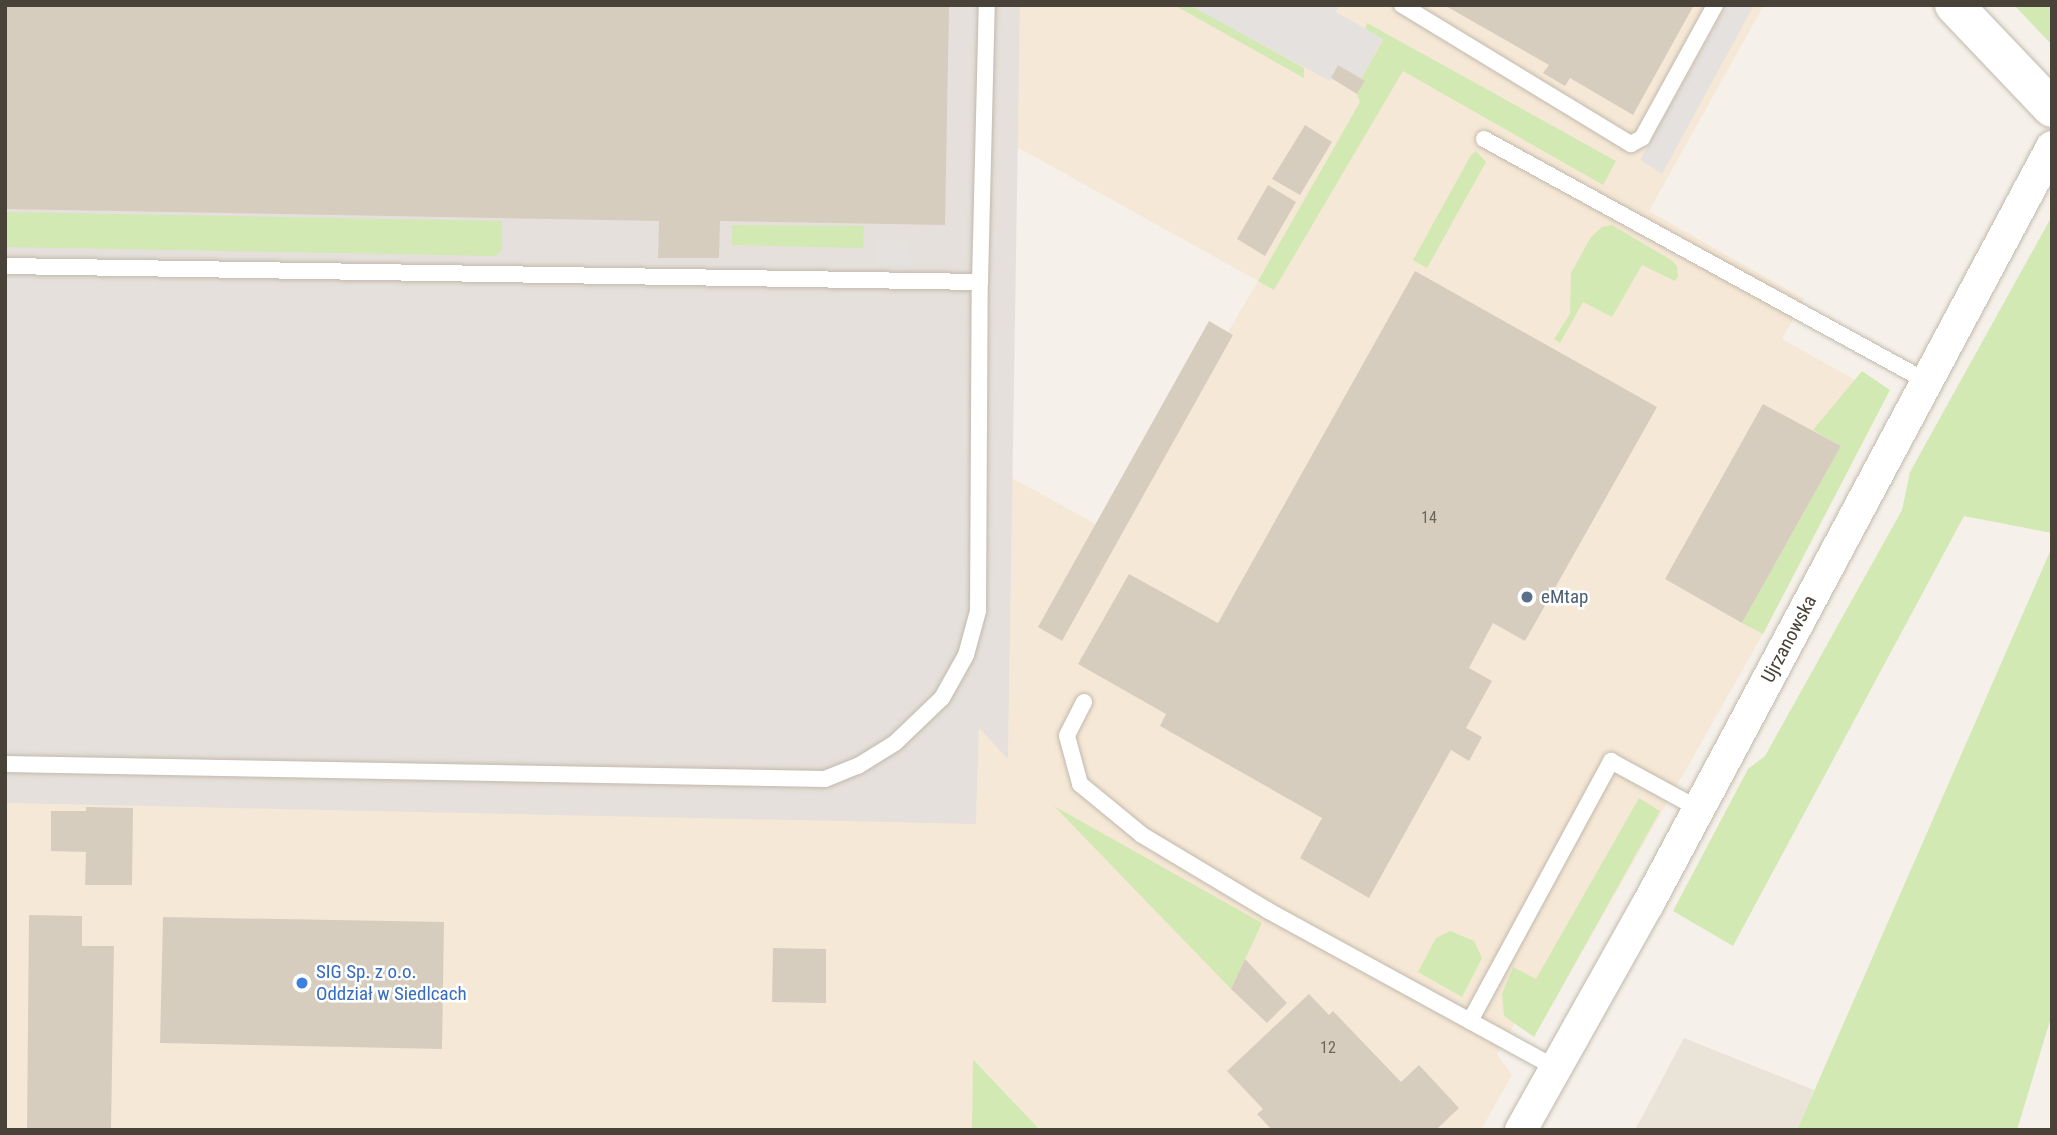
<!DOCTYPE html>
<meta charset="utf-8">
<style>
body{margin:0}
#map{position:relative;width:2057px;height:1135px;overflow:hidden;background:#f5f1ea;font-family:"Roboto Condensed",sans-serif}
div>[style]{position:absolute}
.residential>*{inset:0;background:#e9e3d8}
.commercial>*{inset:0;background:#f6e8d6}
.industrial>*{inset:0;background:#e5e0db}
.green>*{inset:0;background:#d2e9b3}
.parking>*{inset:0;background:#e4e1de}
.building>*{inset:0;background:#d7cdbf}
.roads{filter:drop-shadow(0 0 2px #c1b9ac) drop-shadow(0 0 2px #c1b9ac)}
.service>*{height:16px;margin:-8px;padding:0 8px;transform-origin:8px;border-radius:8px;background:#fff}
.minor>*{height:32px;margin:-16px;padding:0 16px;transform-origin:16px;border-radius:16px;background:#fff}
.tertiary>*{height:38px;margin:-19px;padding:0 19px;transform-origin:19px;border-radius:19px;background:#fff}
.dots>*{width:19px;height:19px;translate:-50% -50%;box-sizing:border-box;border:4px solid #fff;border-radius:50%}
span{translate:-50% -50%;white-space:nowrap;text-align:center;line-height:1.15;-webkit-text-stroke:5px #fff;paint-order:stroke}
.number-label{font-size:16px;color:#6c655a}
.number-label span{-webkit-text-stroke-width:0}
.service-label{font-size:19px;color:#4e5e75}
.left{translate:0 -50%;text-align:left}
.street-label{font-size:19px;color:#494238}
.shop-label{font-size:19px;color:#366cbe}
.frame{position:absolute;inset:0;border:7px solid #494238;pointer-events:none}
</style>
<div id="map">
<div class="residential">
<div style="clip-path:polygon(1684px 1038px,1814px 1090px,1797px 1130px,1635px 1130px)"></div>
</div>
<div class="commercial">
<div style="clip-path:polygon(1020px 5px,1764px 5px,1649px 211px,1804px 299px,1782px 339px,1886px 397px,1763px 634px,1539px 1028px,1515px 1023px,1497px 1054px,1512px 1075px,1481px 1130px,1040px 1130px,974px 1059px,972px 1130px,5px 1130px,5px 803px,976px 823px,979px 727px,1008px 758px,1012px 478px,1096px 524px,1209px 321px,1228px 332px,1258px 281px,1017px 147px)"></div>
</div>
<div class="industrial">
<div style="clip-path:polygon(5px 5px,1020px 5px,1008px 759px,979px 728px,976px 824px,5px 803px)"></div>
</div>
<div class="green">
<div style="clip-path:polygon(1191px 5px,1304px 68px,1304px 78px,1176px 6px)"></div>
<div style="clip-path:polygon(2014px 5px,2052px 5px,2052px 45px)"></div>
<div style="clip-path:polygon(1367px 23px,1616px 161px,1603px 185px,1403px 71px,1274px 290px,1258px 281px,1360px 102px,1357px 94px,1365px 81px,1361px 79px,1383px 40px,1365px 29px)"></div>
<div style="clip-path:polygon(1476px 151px,1486px 162px,1427px 268px,1413px 260px,1471px 155px)"></div>
<div style="clip-path:polygon(5px 212px,502px 221px,502px 249px,496px 256px,5px 247px)"></div>
<div style="clip-path:polygon(2052px 216px,2052px 533px,1964px 516px,1733px 946px,1673px 911px,1748px 769px,1765px 756px,1902px 510px,1910px 472px)"></div>
<div style="clip-path:polygon(732px 225px,864px 226px,863px 248px,732px 245px)"></div>
<div style="clip-path:polygon(1612px 225px,1671px 260px,1677px 266px,1678px 277px,1675px 281px,1642px 265px,1612px 317px,1583px 302px,1560px 343px,1554px 339px,1570px 314px,1571px 273px,1591px 237px,1602px 227px)"></div>
<div style="clip-path:polygon(1862px 371px,1890px 390px,1763px 634px,1742px 623px,1841px 446px,1813px 430px)"></div>
<div style="clip-path:polygon(2052px 547px,2052px 1014px,2017px 1130px,1797px 1130px)"></div>
<div style="clip-path:polygon(1639px 798px,1660px 811px,1534px 1037px,1504px 1016px,1502px 994px,1513px 967px,1536px 979px)"></div>
<div style="clip-path:polygon(1054px 806px,1262px 923px,1231px 989px)"></div>
<div style="clip-path:polygon(1450px 931px,1474px 941px,1482px 958px,1462px 997px,1418px 972px,1436px 938px)"></div>
<div style="clip-path:polygon(973px 1059px,1040px 1130px,972px 1130px)"></div>
</div>
<div class="parking">
<div style="clip-path:polygon(1339px 5px,1336px 12px,1383px 39px,1361px 79px,1338px 65px,1330px 81px,1191px 6px)"></div>
<div style="clip-path:polygon(1727px 5px,1754px 5px,1662px 174px,1640px 160px)"></div>
<div style="clip-path:polygon(876px 240px,911px 241px,910px 265px,874px 264px)"></div>
</div>
<div class="building">
<div style="clip-path:polygon(5px 5px,949px 5px,945px 225px,720px 221px,719px 258px,658px 258px,659px 221px,5px 209px)"></div>
<div style="clip-path:polygon(1444px 5px,1694px 5px,1633px 115px,1570px 78px,1565px 86px,1543px 73px,1549px 65px)"></div>
<div style="clip-path:polygon(1338px 65px,1365px 81px,1357px 94px,1331px 78px)"></div>
<div style="clip-path:polygon(1305px 125px,1332px 142px,1300px 195px,1272px 179px)"></div>
<div style="clip-path:polygon(1268px 185px,1296px 202px,1265px 256px,1237px 239px)"></div>
<div style="clip-path:polygon(1415px 271px,1657px 407px,1525px 641px,1493px 623px,1469px 668px,1492px 681px,1466px 728px,1482px 737px,1469px 761px,1451px 750px,1369px 898px,1300px 858px,1322px 818px,1160px 726px,1166px 714px,1078px 664px,1129px 574px,1218px 623px)"></div>
<div style="clip-path:polygon(1209px 321px,1233px 335px,1062px 641px,1038px 627px)"></div>
<div style="clip-path:polygon(1763px 404px,1841px 446px,1742px 623px,1665px 579px)"></div>
<div style="clip-path:polygon(86px 807px,133px 808px,132px 885px,85px 885px,86px 852px,51px 851px,51px 811px,86px 811px)"></div>
<div style="clip-path:polygon(29px 915px,82px 916px,82px 946px,114px 946px,111px 1130px,27px 1130px)"></div>
<div style="clip-path:polygon(163px 917px,444px 922px,442px 1049px,160px 1043px)"></div>
<div style="clip-path:polygon(773px 948px,826px 949px,826px 1003px,772px 1002px)"></div>
<div style="clip-path:polygon(1245px 959px,1287px 1003px,1267px 1023px,1231px 989px)"></div>
<div style="clip-path:polygon(1309px 994px,1329px 1015px,1333px 1011px,1401px 1082px,1419px 1065px,1459px 1108px,1436px 1130px,1272px 1130px,1257px 1114px,1263px 1109px,1227px 1071px)"></div>
</div>
<div class="roads">
<div class="service">
<div style="left:1402px;top:5px;width:268px;rotate:31.3deg"></div>
<div style="left:1631px;top:144px;width:13px;rotate:-29deg"></div>
<div style="left:1642px;top:138px;width:152px;rotate:-61.2deg"></div>
<div style="left:1484px;top:139px;width:504px;rotate:28.7deg"></div>
<div style="left:5px;top:266px;width:975px;rotate:0.94deg"></div>
<div style="left:1084px;top:702px;width:38px;rotate:117deg"></div>
<div style="left:1067px;top:736px;width:50px;rotate:74.8deg"></div>
<div style="left:1080px;top:784px;width:80px;rotate:39.4deg"></div>
<div style="left:1142px;top:835px;width:148px;rotate:30.9deg"></div>
<div style="left:1269px;top:911px;width:327px;rotate:28.7deg"></div>
<div style="left:5px;top:764px;width:820px;rotate:1.05deg"></div>
<div style="left:825px;top:779px;width:35px;rotate:-22deg"></div>
<div style="left:858px;top:766px;width:44px;rotate:-31.9deg"></div>
<div style="left:895px;top:743px;width:65px;rotate:-43.8deg"></div>
<div style="left:942px;top:698px;width:49px;rotate:-60.8deg"></div>
<div style="left:966px;top:655px;width:46px;rotate:-74.7deg"></div>
<div style="left:978px;top:611px;width:329px;rotate:-89.7deg"></div>
<div style="left:980px;top:282px;width:277px;rotate:-88.6deg"></div>
<div style="left:1470px;top:1021px;width:296px;rotate:-61.5deg"></div>
<div style="left:1611px;top:761px;width:100px;rotate:28.6deg"></div>
</div>
<div class="minor">
<div style="left:1521px;top:1130px;width:259px;rotate:-60.7deg"></div>
<div style="left:1648px;top:904px;width:858px;rotate:-61.91deg"></div>
</div>
<div class="tertiary">
<div style="left:1954px;top:5px;width:142px;rotate:46.4deg"></div>
</div>
</div>
<div class="dots">
<div style="left:1527px;top:597px;background:#5c6f8a"></div>
<div style="left:302px;top:983px;background:#3f7fe0"></div>
</div>
<div class="number-label">
<span style="left:1429px;top:518px">14</span>
<span style="left:1328px;top:1048px">12</span>
</div>
<div class="service-label">
<span class="left" style="left:1541px;top:597px">eMtap</span>
</div>
<div class="street-label">
<span style="left:1789px;top:639px;rotate:-62deg">Ujrzanowska</span>
</div>
<div class="shop-label">
<span class="left" style="left:316px;top:983px">SIG Sp. z o.o.<br>Oddział w Siedlcach</span>
</div>
<div class="frame"></div>
</div>
